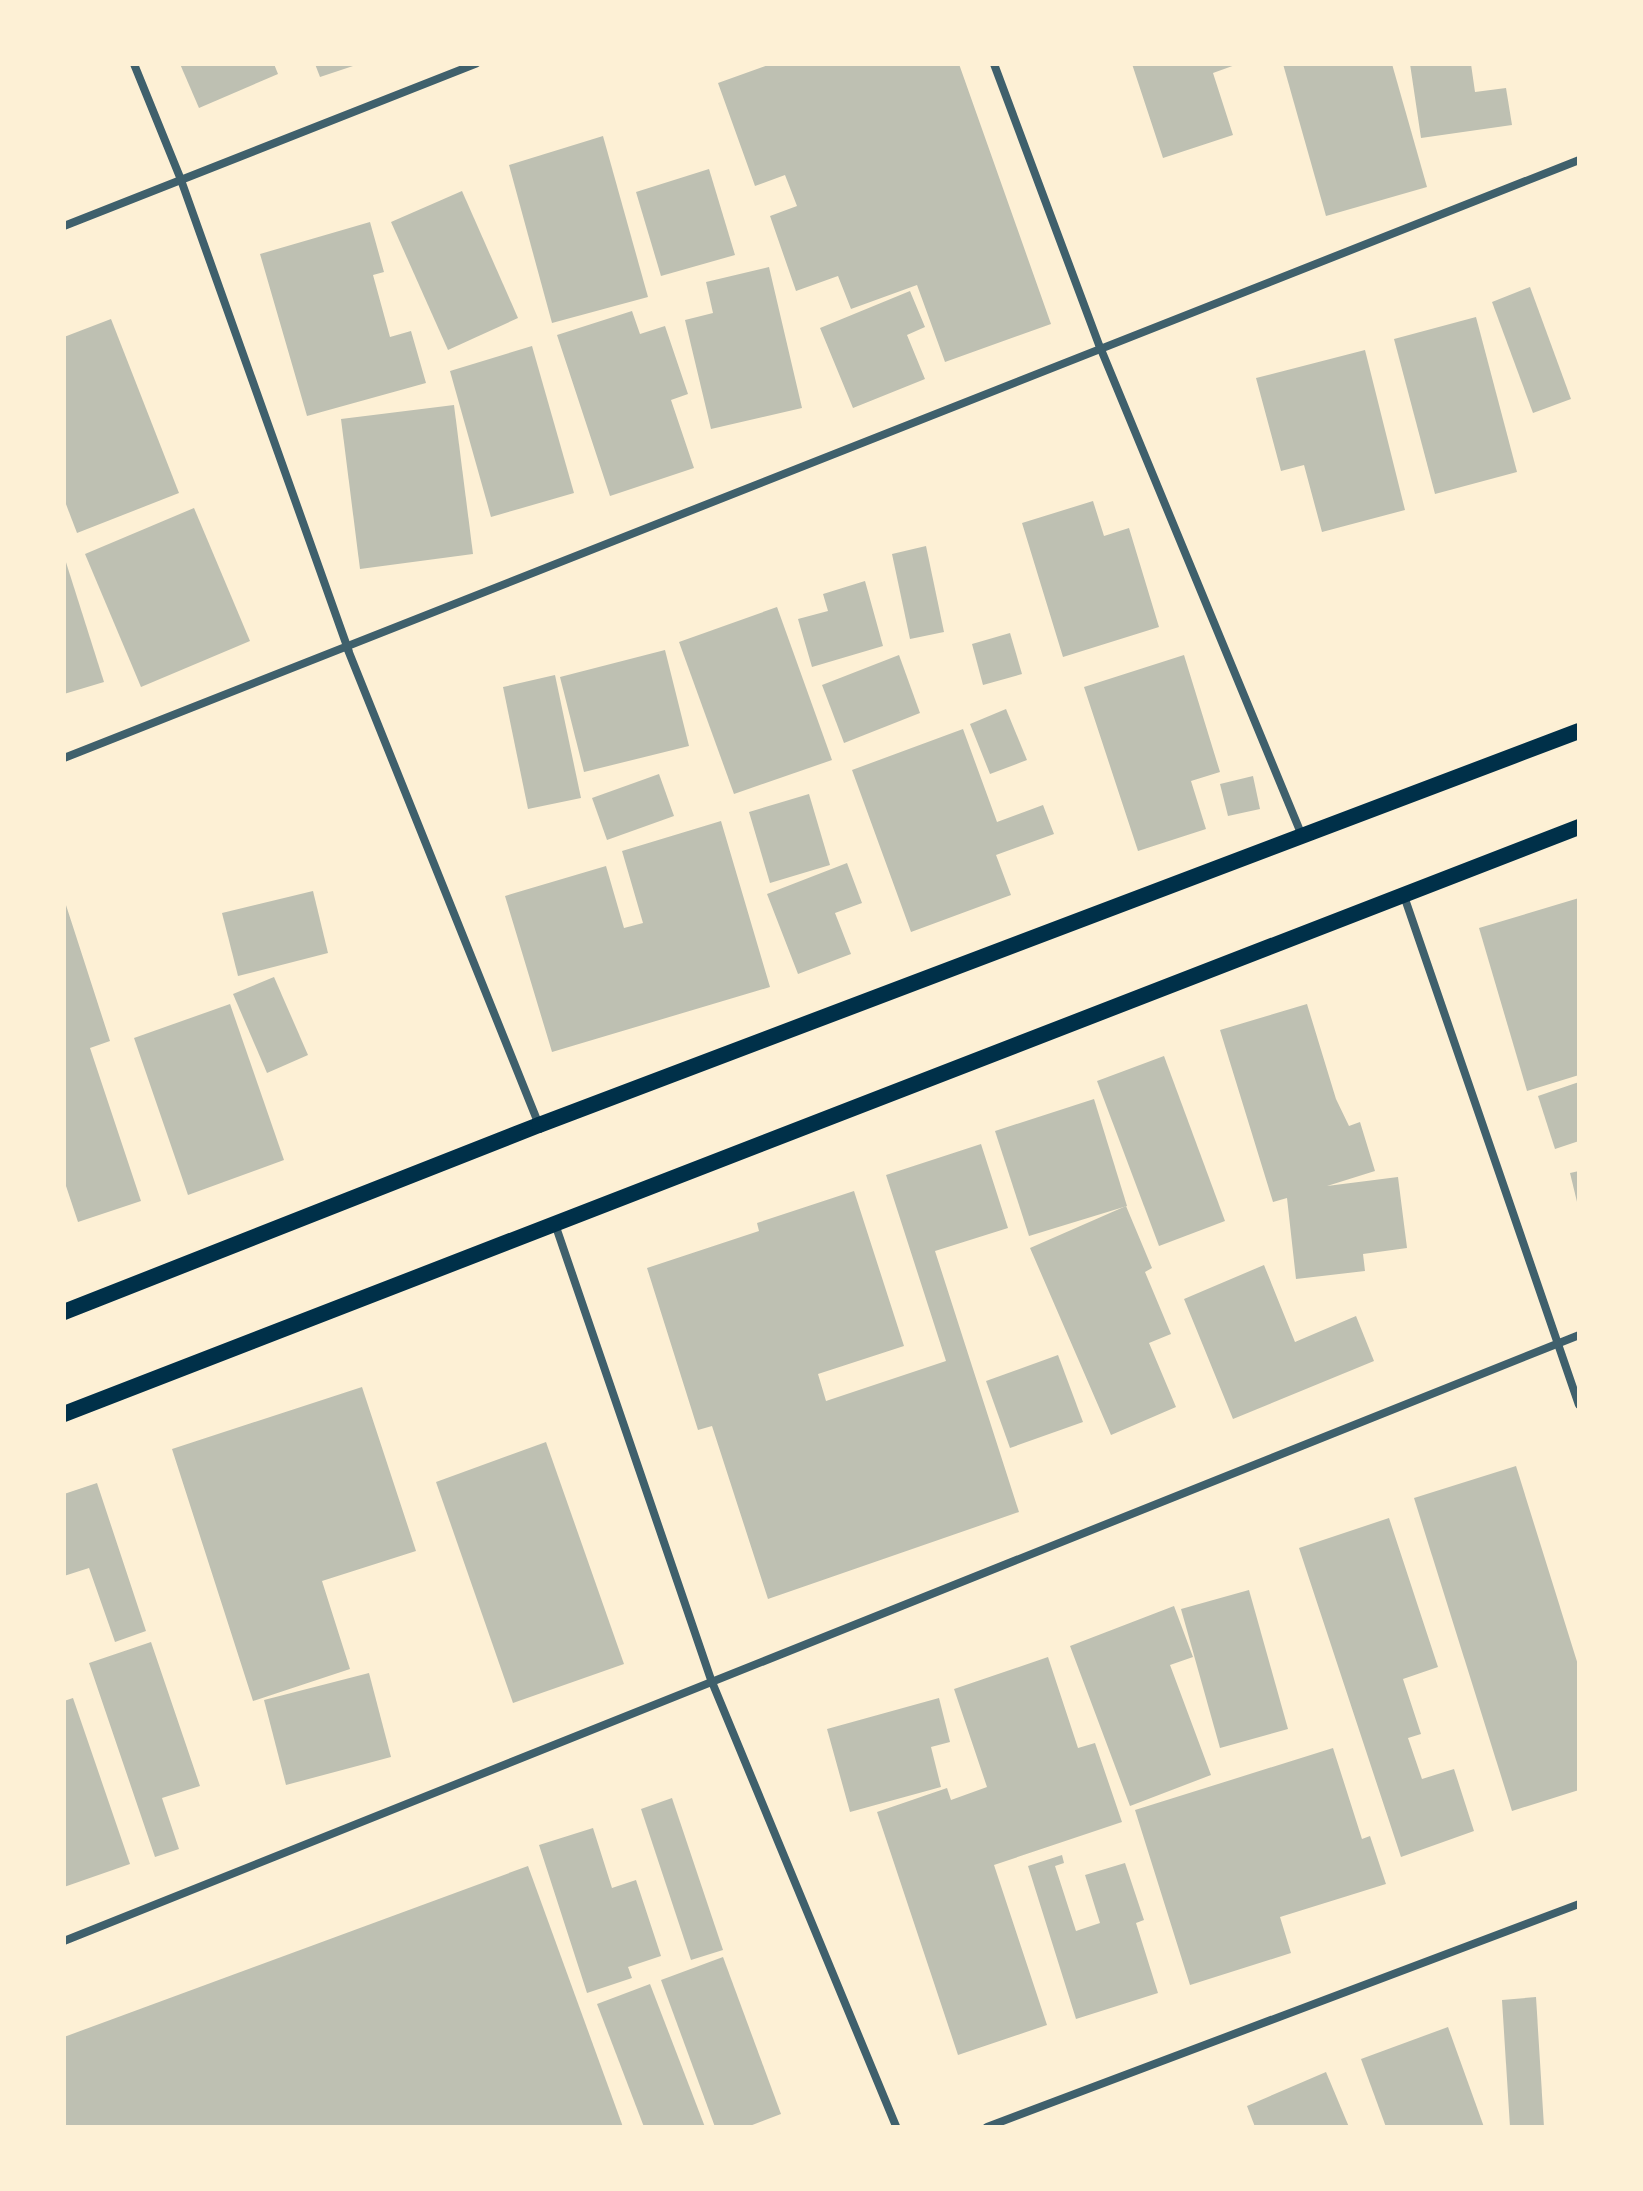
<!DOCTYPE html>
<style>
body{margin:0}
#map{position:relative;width:1643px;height:2191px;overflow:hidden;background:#fdf0d5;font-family:Signika,sans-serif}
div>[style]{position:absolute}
.building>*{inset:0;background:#bec0b2}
.minor>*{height:8px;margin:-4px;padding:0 4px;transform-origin:4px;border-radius:4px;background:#3f606c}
.secondary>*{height:16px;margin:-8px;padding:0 8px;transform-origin:8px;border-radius:8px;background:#003049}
span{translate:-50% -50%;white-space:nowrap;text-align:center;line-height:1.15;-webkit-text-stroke:8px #fdf0d5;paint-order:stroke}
.frame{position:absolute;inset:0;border:66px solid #fdf0d5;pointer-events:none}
</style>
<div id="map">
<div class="building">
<div style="clip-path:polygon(180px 64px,274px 64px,278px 74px,199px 108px)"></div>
<div style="clip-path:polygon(315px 64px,356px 64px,356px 65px,320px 77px)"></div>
<div style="clip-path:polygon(771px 64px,959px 64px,1051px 324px,945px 362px,917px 285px,851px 309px,838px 276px,796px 291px,770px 216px,797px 206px,785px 175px,755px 186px,718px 83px)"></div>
<div style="clip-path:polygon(1132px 64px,1238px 64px,1213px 73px,1233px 135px,1163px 158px)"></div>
<div style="clip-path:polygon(1283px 64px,1392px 64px,1427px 187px,1326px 216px)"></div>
<div style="clip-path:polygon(1410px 64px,1471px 64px,1475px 92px,1506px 88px,1512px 125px,1421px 138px)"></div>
<div style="clip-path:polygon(603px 136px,648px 297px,552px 323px,509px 165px)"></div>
<div style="clip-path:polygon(709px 169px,735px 255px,661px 276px,636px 192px)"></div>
<div style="clip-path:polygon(462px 191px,518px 318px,448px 350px,391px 222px)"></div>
<div style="clip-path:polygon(370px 222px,384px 272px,373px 275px,390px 337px,411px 331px,426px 383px,307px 416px,260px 254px)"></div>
<div style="clip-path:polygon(769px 267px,802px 408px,711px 429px,685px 320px,713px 313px,706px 282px)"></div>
<div style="clip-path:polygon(1530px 287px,1571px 399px,1533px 413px,1492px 302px)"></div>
<div style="clip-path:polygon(910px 291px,925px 327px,907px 335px,925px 379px,853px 408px,820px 328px)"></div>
<div style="clip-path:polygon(632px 311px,640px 334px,665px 326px,688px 394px,671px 400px,694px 468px,610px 496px,557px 335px)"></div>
<div style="clip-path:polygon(1476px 317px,1517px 472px,1435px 494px,1394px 339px)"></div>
<div style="clip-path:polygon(111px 319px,179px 493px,77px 533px,64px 499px,64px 337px)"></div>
<div style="clip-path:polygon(532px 346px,574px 493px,491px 517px,450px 371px)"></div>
<div style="clip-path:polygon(1365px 350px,1405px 510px,1322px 532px,1304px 465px,1281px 471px,1256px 378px)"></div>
<div style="clip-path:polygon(454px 405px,473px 554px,360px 569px,341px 419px)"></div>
<div style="clip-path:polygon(1093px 501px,1104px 536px,1129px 528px,1159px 627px,1063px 657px,1022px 523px)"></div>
<div style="clip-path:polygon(194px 508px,250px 641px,141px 687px,85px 554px)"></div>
<div style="clip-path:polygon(926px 546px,944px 632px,910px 639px,892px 554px)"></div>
<div style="clip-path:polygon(64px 556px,104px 682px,64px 694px)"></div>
<div style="clip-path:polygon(865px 581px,883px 646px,812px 667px,798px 619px,828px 611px,823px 594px)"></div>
<div style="clip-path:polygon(777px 607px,832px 760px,734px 794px,679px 642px)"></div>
<div style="clip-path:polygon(1010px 633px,1022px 674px,983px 685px,972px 644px)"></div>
<div style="clip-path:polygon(665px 650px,689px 746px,584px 772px,560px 677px)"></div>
<div style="clip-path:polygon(899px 655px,920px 713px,844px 743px,822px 685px)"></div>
<div style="clip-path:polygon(1184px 655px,1220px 772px,1191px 781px,1206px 829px,1138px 851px,1084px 687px)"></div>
<div style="clip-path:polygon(555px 675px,581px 798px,528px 809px,503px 687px)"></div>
<div style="clip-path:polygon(1006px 709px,1027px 760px,990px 774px,970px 724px)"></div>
<div style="clip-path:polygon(963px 729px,997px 822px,1043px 805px,1054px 834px,996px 855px,1011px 895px,911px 932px,852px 770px)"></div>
<div style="clip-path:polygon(659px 774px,674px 816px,607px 840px,592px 798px)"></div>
<div style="clip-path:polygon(1253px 776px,1260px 809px,1228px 816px,1220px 784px)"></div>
<div style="clip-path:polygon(809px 794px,830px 865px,770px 883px,749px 812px)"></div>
<div style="clip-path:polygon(721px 821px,770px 987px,552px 1052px,505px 896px,606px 866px,624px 928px,643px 923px,622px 851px)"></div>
<div style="clip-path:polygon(847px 863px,862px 903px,835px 913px,851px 954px,798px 974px,767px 894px)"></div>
<div style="clip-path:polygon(313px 891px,328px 953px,238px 976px,222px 913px)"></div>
<div style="clip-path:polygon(1579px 898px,1579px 1075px,1527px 1091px,1479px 928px)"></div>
<div style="clip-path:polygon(65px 902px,110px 1041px,90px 1048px,141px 1201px,78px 1222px,64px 1180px)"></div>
<div style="clip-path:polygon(274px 977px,308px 1055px,267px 1073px,233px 994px)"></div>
<div style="clip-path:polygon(230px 1004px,284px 1160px,188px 1195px,134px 1038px)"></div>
<div style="clip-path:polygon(1307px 1004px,1336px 1099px,1349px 1126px,1360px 1122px,1375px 1171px,1327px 1186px,1398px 1177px,1407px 1248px,1363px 1254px,1365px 1271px,1296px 1279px,1287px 1198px,1273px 1202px,1220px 1030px)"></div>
<div style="clip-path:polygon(1164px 1056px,1225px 1221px,1159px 1246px,1097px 1081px)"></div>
<div style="clip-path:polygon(1579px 1082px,1579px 1141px,1555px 1149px,1538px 1096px)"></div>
<div style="clip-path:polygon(1094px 1099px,1127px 1206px,1029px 1236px,995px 1131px)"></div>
<div style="clip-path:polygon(981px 1144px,1008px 1228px,935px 1251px,1019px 1512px,768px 1599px,712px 1426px,698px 1430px,647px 1268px,759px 1231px,757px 1223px,854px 1191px,904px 1346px,818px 1374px,826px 1401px,946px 1361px,886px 1175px)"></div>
<div style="clip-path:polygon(1579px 1171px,1579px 1205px,1578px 1206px,1570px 1173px)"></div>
<div style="clip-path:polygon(1126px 1206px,1152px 1268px,1145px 1272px,1171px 1334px,1149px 1343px,1176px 1407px,1111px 1435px,1030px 1248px)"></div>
<div style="clip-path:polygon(1264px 1265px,1295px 1342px,1356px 1316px,1374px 1361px,1233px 1419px,1184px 1299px)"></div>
<div style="clip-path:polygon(1058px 1355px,1083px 1422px,1010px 1448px,986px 1381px)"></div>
<div style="clip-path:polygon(362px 1387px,416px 1551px,322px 1581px,350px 1669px,253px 1701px,172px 1449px)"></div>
<div style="clip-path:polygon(546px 1442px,624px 1664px,513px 1703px,436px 1482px)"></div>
<div style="clip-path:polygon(1516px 1466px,1579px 1668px,1579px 1790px,1512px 1811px,1414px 1498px)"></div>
<div style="clip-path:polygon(97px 1483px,146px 1631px,115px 1642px,89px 1568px,64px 1576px,64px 1494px)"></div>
<div style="clip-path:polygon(1389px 1518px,1438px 1667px,1403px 1679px,1421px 1734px,1408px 1738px,1422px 1779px,1454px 1769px,1474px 1831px,1401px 1857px,1299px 1548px)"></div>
<div style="clip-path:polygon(1249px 1590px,1288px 1729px,1220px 1748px,1181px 1609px)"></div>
<div style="clip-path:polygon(1174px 1606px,1193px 1657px,1170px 1665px,1211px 1775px,1130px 1806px,1070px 1646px)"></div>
<div style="clip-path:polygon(151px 1642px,200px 1786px,162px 1798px,179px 1849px,155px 1857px,89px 1663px)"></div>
<div style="clip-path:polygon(1048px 1657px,1078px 1748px,1095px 1743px,1122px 1822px,994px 1865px,1047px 2025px,958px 2055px,877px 1812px,947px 1788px,951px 1800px,987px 1787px,954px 1689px)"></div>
<div style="clip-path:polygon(369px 1673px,391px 1757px,286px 1785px,264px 1700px)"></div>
<div style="clip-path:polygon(73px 1698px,130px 1864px,64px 1887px,64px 1701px)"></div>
<div style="clip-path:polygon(939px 1698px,950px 1742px,931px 1747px,941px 1787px,850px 1812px,827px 1729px)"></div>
<div style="clip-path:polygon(1333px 1748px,1362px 1839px,1370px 1836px,1386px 1884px,1280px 1917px,1291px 1953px,1190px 1985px,1135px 1810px)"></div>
<div style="clip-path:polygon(672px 1798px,723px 1950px,691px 1960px,641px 1809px)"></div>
<div style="clip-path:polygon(593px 1828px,612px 1888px,636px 1880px,661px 1956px,628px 1967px,632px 1978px,587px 1993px,539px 1845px)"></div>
<div style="clip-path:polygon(1062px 1855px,1064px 1863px,1055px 1866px,1076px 1931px,1100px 1923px,1085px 1875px,1125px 1863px,1144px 1920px,1136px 1923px,1158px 1993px,1076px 2019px,1028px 1866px)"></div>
<div style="clip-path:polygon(528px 1866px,623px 2127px,64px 2127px,64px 2037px)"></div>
<div style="clip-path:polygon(723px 1957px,781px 2114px,747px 2127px,715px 2127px,661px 1980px)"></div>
<div style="clip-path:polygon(650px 1984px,705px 2127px,644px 2127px,597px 2004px)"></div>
<div style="clip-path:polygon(1536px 1997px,1544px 2127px,1510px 2127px,1502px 2000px)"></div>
<div style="clip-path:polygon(1448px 2027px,1484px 2127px,1386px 2127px,1361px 2059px)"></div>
<div style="clip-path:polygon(1326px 2072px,1349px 2127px,1255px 2127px,1247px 2106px)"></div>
</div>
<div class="minor">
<div style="left:134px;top:64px;width:125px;rotate:67.9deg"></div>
<div style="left:181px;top:180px;width:499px;rotate:70.4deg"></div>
<div style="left:348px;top:650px;width:512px;rotate:68.09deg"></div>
<div style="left:994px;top:64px;width:302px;rotate:69.5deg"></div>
<div style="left:1100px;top:347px;width:531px;rotate:67.54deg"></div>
<div style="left:64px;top:226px;width:443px;rotate:-21.5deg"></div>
<div style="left:64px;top:758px;width:1629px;rotate:-21.54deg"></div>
<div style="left:1404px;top:896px;width:538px;rotate:71.03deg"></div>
<div style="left:555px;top:1224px;width:484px;rotate:71.1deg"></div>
<div style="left:712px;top:1682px;width:482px;rotate:67.5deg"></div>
<div style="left:64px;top:1941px;width:1632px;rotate:-21.8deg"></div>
<div style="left:987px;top:2127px;width:633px;rotate:-20.64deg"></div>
</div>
<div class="secondary">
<div style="left:64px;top:1312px;width:510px;rotate:-21.49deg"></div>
<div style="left:539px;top:1125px;width:1112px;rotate:-20.75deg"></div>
<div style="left:64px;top:1414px;width:1625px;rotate:-21.18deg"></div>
</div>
<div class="frame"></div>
</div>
